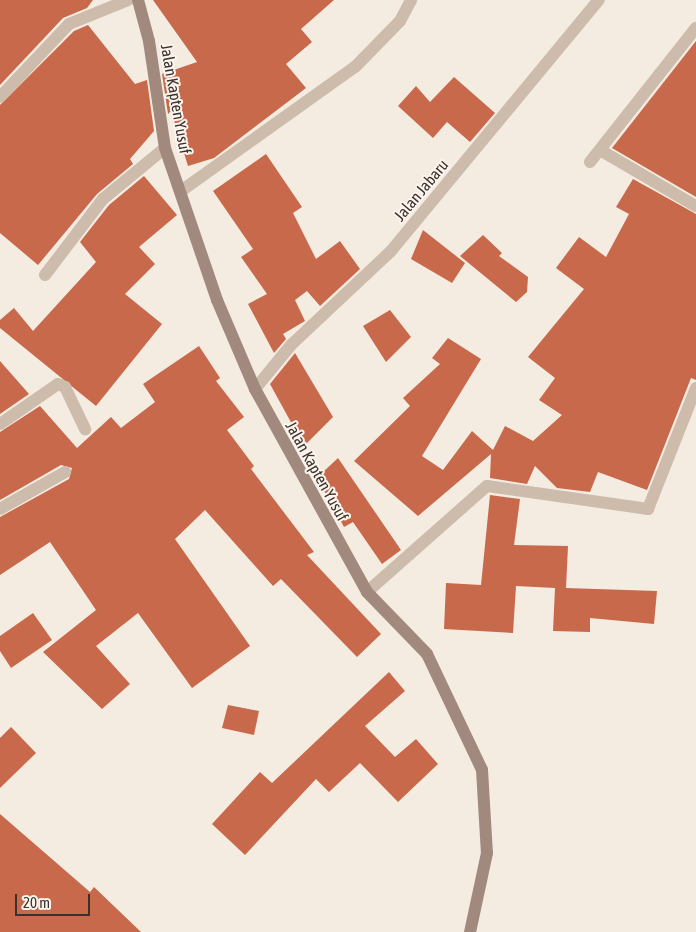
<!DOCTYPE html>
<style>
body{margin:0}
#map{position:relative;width:696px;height:932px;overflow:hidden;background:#f4ebe1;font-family:"Asap Condensed",sans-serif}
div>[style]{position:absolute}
.building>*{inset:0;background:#c8694b}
.street>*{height:12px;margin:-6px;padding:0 6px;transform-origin:6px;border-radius:6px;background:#cdbbac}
.secondary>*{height:12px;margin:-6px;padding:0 6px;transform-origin:6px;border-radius:6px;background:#a18a7d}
span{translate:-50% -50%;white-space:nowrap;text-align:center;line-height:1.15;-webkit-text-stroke:4px #fbf5ee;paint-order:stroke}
.street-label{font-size:16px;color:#3b302b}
.scale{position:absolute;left:15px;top:894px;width:75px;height:22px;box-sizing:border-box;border:2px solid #3b302b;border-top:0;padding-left:6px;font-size:15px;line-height:18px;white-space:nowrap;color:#3b302b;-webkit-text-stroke:4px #fbf5ee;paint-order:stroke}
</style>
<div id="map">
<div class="building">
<div style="clip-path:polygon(0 0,93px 0,87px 8px,63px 18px,0 85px)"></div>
<div style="clip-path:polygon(153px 0,334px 0,301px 29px,312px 42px,286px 64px,306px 88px,214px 158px,188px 166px,171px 111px,168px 114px,162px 74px,197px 62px)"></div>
<div style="clip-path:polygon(88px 25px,135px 84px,147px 80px,154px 131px,130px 159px,133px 164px,97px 194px,38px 265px,0 233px,0 105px,74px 31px)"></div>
<div style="clip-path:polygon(696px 41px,696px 197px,612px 148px)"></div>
<div style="clip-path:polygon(454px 77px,495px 113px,470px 142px,447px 122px,433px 138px,398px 106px,416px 86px,430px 102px)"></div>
<div style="clip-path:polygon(266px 154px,302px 207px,293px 213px,316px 259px,340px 241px,360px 269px,320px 306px,307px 291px,295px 300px,305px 321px,283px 334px,286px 339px,274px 353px,248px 304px,267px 294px,241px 257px,253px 249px,213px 191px)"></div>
<div style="clip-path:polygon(144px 176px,177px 215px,139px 247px,155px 264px,125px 294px,162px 324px,96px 406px,0 328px,0 320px,14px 308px,33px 331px,96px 262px,80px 242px,109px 205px)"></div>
<div style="clip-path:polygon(633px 179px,696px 214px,696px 380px,691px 378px,647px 490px,598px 472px,590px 492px,557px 488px,535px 466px,527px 484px,490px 478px,491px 454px,418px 516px,354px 461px,410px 406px,403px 398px,440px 364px,432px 358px,448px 338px,481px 359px,422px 456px,443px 470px,472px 431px,493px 450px,505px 426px,533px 441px,562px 415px,539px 400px,555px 378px,528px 357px,584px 289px,556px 268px,579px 237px,606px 257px,629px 214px,616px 207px)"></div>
<div style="clip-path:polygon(423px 230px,465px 263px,452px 283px,411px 259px)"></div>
<div style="clip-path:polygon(483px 235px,502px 253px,499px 256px,528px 277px,527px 292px,516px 302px,460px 256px)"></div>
<div style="clip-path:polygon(390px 310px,411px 337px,386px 362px,363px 326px)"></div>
<div style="clip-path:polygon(199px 346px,220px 378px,216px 381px,244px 417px,227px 430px,254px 466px,251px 469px,314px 552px,307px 555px,381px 634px,357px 657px,281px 579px,273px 586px,205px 510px,175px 539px,250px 646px,192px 688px,138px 613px,96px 646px,130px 684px,102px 709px,43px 652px,96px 610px,50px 542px,0 575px,0 517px,69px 479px,72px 468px,61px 465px,0 500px,0 432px,40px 406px,77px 448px,111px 417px,121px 428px,155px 402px,143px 384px)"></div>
<div style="clip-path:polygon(295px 353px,333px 417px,304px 446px,270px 384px)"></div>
<div style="clip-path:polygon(0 361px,29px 394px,0 414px)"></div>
<div style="clip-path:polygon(338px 458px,401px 550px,382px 564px,353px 522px,344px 527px,322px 487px,328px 483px,322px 473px)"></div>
<div style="clip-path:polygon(490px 495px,520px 499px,514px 545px,568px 546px,566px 588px,657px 591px,654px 624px,590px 618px,590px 632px,553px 631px,555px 588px,516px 586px,513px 633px,444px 629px,446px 583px,481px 585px)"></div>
<div style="clip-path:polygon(33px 613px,52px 640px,11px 668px,0 651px,0 636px)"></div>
<div style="clip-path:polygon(389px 672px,405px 691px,365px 726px,395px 757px,416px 739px,438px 764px,398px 802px,360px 763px,329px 792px,316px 779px,245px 855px,212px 824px,260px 772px,272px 783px)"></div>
<div style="clip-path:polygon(228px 705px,259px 711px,254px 735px,222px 728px)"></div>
<div style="clip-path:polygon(11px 727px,36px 753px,0 788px,0 738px)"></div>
<div style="clip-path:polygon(0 814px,90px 892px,94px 887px,141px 932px,0 932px)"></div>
</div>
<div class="street">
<div style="left:0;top:97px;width:100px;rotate:-46.6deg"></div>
<div style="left:69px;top:24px;width:64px;rotate:-22.1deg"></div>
<div style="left:600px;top:150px;width:111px;rotate:30.3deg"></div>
<div style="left:590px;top:162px;width:171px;rotate:-51.7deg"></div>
<div style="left:181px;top:191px;width:214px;rotate:-35.5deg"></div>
<div style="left:355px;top:67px;width:64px;rotate:-45.6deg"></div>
<div style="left:400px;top:21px;width:24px;rotate:-62deg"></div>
<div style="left:45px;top:275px;width:96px;rotate:-52.7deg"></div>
<div style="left:103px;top:199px;width:80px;rotate:-39.4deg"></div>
<div style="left:255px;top:389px;width:57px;rotate:-50.7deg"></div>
<div style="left:291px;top:345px;width:137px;rotate:-43.2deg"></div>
<div style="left:391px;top:251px;width:326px;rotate:-50.4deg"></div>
<div style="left:0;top:424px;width:70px;rotate:-34.6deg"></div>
<div style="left:58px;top:384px;width:8px;rotate:23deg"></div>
<div style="left:65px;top:387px;width:47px;rotate:64.5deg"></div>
<div style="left:0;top:509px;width:75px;rotate:-29.6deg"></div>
<div style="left:367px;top:592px;width:160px;rotate:-41.5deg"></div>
<div style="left:487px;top:486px;width:163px;rotate:8.1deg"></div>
<div style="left:648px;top:509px;width:130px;rotate:-68.4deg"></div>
</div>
<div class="secondary">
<div style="left:138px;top:0;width:42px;rotate:75deg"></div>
<div style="left:149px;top:41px;width:108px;rotate:81.5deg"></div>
<div style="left:165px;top:148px;width:161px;rotate:71.1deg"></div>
<div style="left:217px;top:300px;width:97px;rotate:66.9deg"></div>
<div style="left:255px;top:389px;width:232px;rotate:61.1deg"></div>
<div style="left:367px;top:592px;width:86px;rotate:45.9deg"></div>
<div style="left:427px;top:654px;width:128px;rotate:64.6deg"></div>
<div style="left:482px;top:770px;width:83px;rotate:86.6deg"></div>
<div style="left:487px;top:853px;width:81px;rotate:102.1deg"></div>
</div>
<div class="street-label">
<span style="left:176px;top:99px;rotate:80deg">Jalan Kapten Yusuf</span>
<span style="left:421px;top:190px;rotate:-50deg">Jalan Jabaru</span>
<span style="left:317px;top:471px;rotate:61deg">Jalan Kapten Yusuf</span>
</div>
<div class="scale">20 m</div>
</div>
